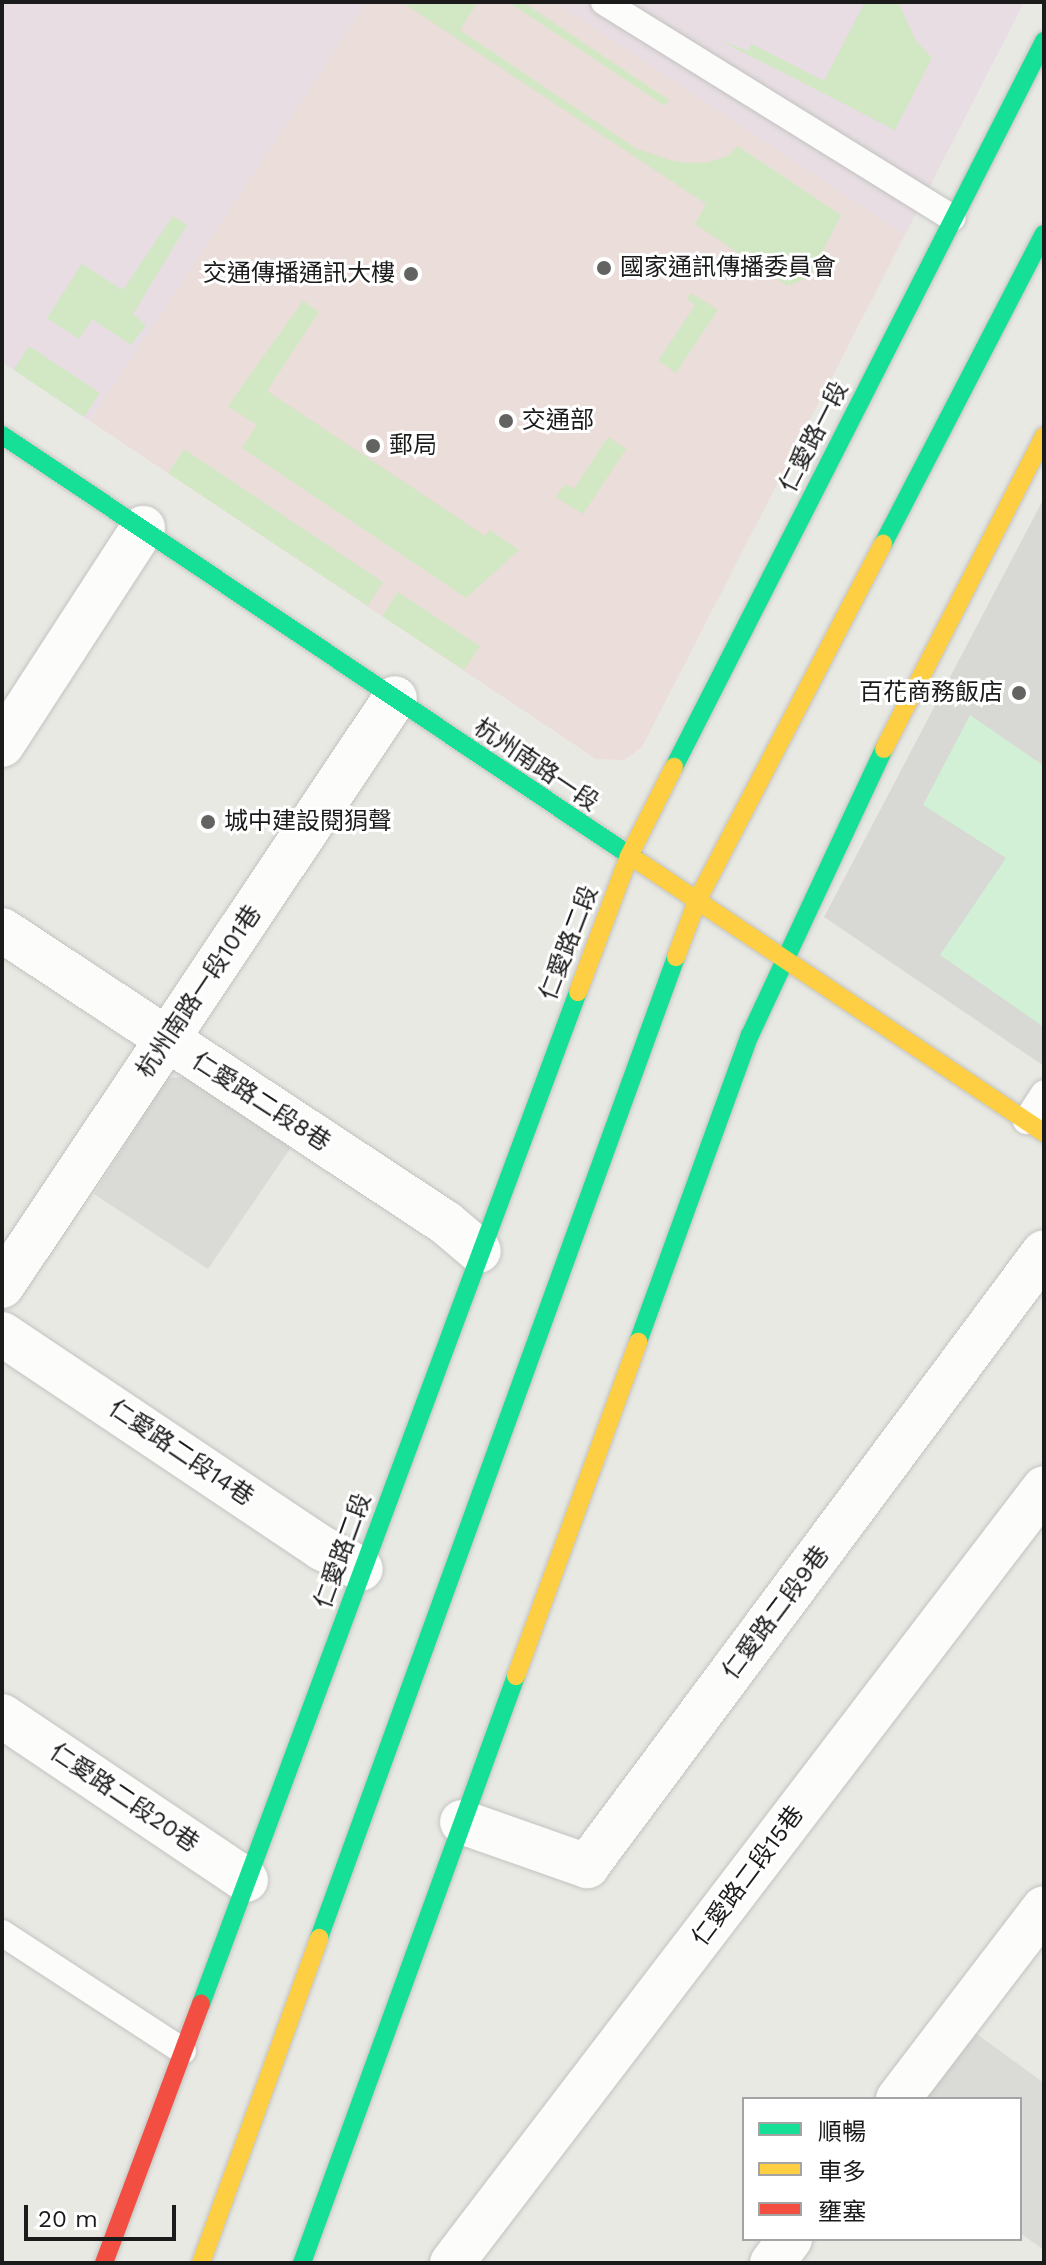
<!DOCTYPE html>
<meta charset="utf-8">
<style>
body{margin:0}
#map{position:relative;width:1046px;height:2265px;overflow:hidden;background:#e9e9e4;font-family:"Work Sans","Noto Sans TC",sans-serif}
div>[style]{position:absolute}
.residential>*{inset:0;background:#d8d8d5}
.commercial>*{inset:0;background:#ebddd9}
.industrial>*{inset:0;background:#e7dde2}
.grass>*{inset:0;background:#d2e7c4}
.park>*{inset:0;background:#d2f0d5}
.parking>*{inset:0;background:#dadad7}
.roads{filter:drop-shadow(0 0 2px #c2c2c0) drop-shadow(0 0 2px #c2c2c0)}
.lane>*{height:26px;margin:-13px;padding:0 13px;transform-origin:13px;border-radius:13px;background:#fcfcfb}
.street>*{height:44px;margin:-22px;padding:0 22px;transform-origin:22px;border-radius:22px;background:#fcfcfb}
.fast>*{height:18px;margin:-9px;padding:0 9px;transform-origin:9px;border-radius:9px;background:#16e098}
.slow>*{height:18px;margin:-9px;padding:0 9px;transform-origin:9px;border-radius:9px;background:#ffcf43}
.jam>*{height:18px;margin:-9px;padding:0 9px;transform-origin:9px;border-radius:9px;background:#f24e42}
.dots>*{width:22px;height:22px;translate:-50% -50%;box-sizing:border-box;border:4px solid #fff;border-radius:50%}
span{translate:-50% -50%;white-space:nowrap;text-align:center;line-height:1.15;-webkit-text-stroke:6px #fff;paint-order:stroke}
.poi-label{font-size:24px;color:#1b1b1b}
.left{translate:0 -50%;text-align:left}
.right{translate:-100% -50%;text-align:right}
.street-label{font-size:24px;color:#1b1b1b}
.frame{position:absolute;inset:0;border:4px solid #1b1b1b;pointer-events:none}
.legend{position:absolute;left:742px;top:2097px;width:280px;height:144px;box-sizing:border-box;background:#fff;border:2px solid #a4a4a4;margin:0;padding:10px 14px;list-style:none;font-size:24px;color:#1b1b1b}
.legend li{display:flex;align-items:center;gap:16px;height:40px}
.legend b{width:40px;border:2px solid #a4a4a4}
.scale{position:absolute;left:24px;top:2205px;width:152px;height:36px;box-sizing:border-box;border:4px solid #1b1b1b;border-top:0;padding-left:10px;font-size:24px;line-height:28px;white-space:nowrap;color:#1b1b1b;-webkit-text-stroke:6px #fff;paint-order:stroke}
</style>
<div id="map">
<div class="residential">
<div style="clip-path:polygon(1044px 498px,1044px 1066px,824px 917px)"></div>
</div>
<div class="commercial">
<div style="clip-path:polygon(367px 2px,555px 2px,905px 235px,642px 747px,624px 760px,596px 759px,90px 421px)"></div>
</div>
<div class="industrial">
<div style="clip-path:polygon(2px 2px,367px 2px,90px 421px,2px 362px)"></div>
<div style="clip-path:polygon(555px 2px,1024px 2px,905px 235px)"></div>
</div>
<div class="grass">
<div style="clip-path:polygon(402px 2px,478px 2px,460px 30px,637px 149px,677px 162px,705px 163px,728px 156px,738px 146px,841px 215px,810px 277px,788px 286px,695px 224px,706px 204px)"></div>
<div style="clip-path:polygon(508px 2px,523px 2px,669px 100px,665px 106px)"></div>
<div style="clip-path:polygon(865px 2px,898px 2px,916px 41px,932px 58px,895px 130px,719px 40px,748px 51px,752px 44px,824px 81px)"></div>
<div style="clip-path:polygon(173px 216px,187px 225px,133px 314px,146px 325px,131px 345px,92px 319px,79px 339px,47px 318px,82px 264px,123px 290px)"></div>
<div style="clip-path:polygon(691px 293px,718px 310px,676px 373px,658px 361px,695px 305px,687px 299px)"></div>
<div style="clip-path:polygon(303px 301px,319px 312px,267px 391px,485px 536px,490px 530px,519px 550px,466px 598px,242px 448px,257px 425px,228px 406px)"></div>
<div style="clip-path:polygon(29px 346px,100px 393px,84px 417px,14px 370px)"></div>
<div style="clip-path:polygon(608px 437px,626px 449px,583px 514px,556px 497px,565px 484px,574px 489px)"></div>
<div style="clip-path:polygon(184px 449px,383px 582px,368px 606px,168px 473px)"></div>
<div style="clip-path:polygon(398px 592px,480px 646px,464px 670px,382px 616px)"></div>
</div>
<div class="park">
<div style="clip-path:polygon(970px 715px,1044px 766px,1044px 1027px,940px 955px,1006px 858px,923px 805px)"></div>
</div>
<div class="parking">
<div style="clip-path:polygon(195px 1076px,296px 1140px,208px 1269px,94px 1194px,167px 1078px)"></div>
<div style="clip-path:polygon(970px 2029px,1044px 2083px,1044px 2250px,1020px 2233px,1020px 2099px,919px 2099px)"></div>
</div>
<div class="roads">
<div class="lane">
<div style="left:604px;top:2px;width:410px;rotate:31.8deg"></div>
<div style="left:1026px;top:1121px;width:33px;rotate:-57deg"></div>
<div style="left:2px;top:1933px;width:216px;rotate:33.1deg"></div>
</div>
<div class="street">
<div style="left:2px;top:745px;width:259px;rotate:-57deg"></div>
<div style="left:2px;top:930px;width:532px;rotate:33.42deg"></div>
<div style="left:446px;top:1223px;width:43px;rotate:40.3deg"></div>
<div style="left:2px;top:1286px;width:707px;rotate:-56.24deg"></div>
<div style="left:2px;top:1334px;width:385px;rotate:33.8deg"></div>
<div style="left:322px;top:1548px;width:44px;rotate:28.3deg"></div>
<div style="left:2px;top:1716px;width:294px;rotate:33.9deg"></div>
<div style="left:462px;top:1822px;width:133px;rotate:19.4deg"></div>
<div style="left:587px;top:1866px;width:765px;rotate:-53.34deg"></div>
<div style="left:898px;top:2099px;width:240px;rotate:-52.6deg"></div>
<div style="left:452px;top:2263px;width:975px;rotate:-52.62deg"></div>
<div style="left:772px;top:2263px;width:30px;rotate:-53deg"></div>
</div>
<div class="fast">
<div style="left:2px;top:435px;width:765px;rotate:33.81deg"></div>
<div style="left:883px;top:544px;width:349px;rotate:-62.6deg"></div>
<div style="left:674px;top:767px;width:815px;rotate:-62.99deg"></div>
<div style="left:638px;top:1342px;width:327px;rotate:-70deg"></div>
<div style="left:750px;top:1035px;width:316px;rotate:-64.9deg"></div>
<div style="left:319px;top:1938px;width:1044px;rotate:-70deg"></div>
<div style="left:201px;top:2004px;width:1080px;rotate:-69.57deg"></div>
<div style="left:302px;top:2263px;width:625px;rotate:-69.97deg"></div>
</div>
<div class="slow">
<div style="left:884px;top:749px;width:352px;rotate:-62.9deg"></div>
<div style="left:638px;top:861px;width:489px;rotate:33.8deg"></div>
<div style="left:676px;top:957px;width:60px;rotate:-69.4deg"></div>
<div style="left:697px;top:901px;width:403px;rotate:-62.5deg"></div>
<div style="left:578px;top:992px;width:145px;rotate:-69.4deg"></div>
<div style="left:629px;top:856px;width:100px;rotate:-63.2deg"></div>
<div style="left:516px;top:1676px;width:356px;rotate:-69.9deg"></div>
<div style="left:201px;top:2263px;width:346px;rotate:-70deg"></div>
</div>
<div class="jam">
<div style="left:104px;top:2263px;width:277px;rotate:-69.5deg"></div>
</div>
</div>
<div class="dots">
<div style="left:604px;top:268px;background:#636361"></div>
<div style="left:411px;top:274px;background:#636361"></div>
<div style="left:506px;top:421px;background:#636361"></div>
<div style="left:373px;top:446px;background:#636361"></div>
<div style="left:1019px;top:693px;background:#636361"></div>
<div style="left:208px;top:822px;background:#636361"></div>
</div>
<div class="poi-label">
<span class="left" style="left:620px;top:268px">國家通訊傳播委員會</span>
<span class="right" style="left:395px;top:274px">交通傳播通訊大樓</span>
<span class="left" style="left:522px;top:421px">交通部</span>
<span class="left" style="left:389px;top:446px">郵局</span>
<span class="right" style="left:1003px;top:693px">百花商務飯店</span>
<span class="left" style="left:224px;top:822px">城中建設閱狷聲</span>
</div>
<div class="street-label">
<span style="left:814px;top:437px;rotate:-63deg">仁愛路一段</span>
<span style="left:536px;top:765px;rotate:34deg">杭州南路一段</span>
<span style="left:569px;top:943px;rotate:-69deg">仁愛路二段</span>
<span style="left:199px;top:992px;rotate:-56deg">杭州南路一段101巷</span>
<span style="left:261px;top:1102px;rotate:33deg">仁愛路二段8巷</span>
<span style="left:181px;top:1453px;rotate:34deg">仁愛路二段14巷</span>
<span style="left:343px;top:1551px;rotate:-70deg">仁愛路二段</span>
<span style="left:776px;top:1613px;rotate:-53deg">仁愛路二段9巷</span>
<span style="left:124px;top:1798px;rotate:34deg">仁愛路二段20巷</span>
<span style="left:748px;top:1876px;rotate:-53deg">仁愛路二段15巷</span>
</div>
<div class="frame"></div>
<ul class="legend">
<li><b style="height:10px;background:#16e098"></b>順暢</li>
<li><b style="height:10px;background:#ffcf43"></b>車多</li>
<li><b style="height:10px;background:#f24e42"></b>壅塞</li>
</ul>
<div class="scale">20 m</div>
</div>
